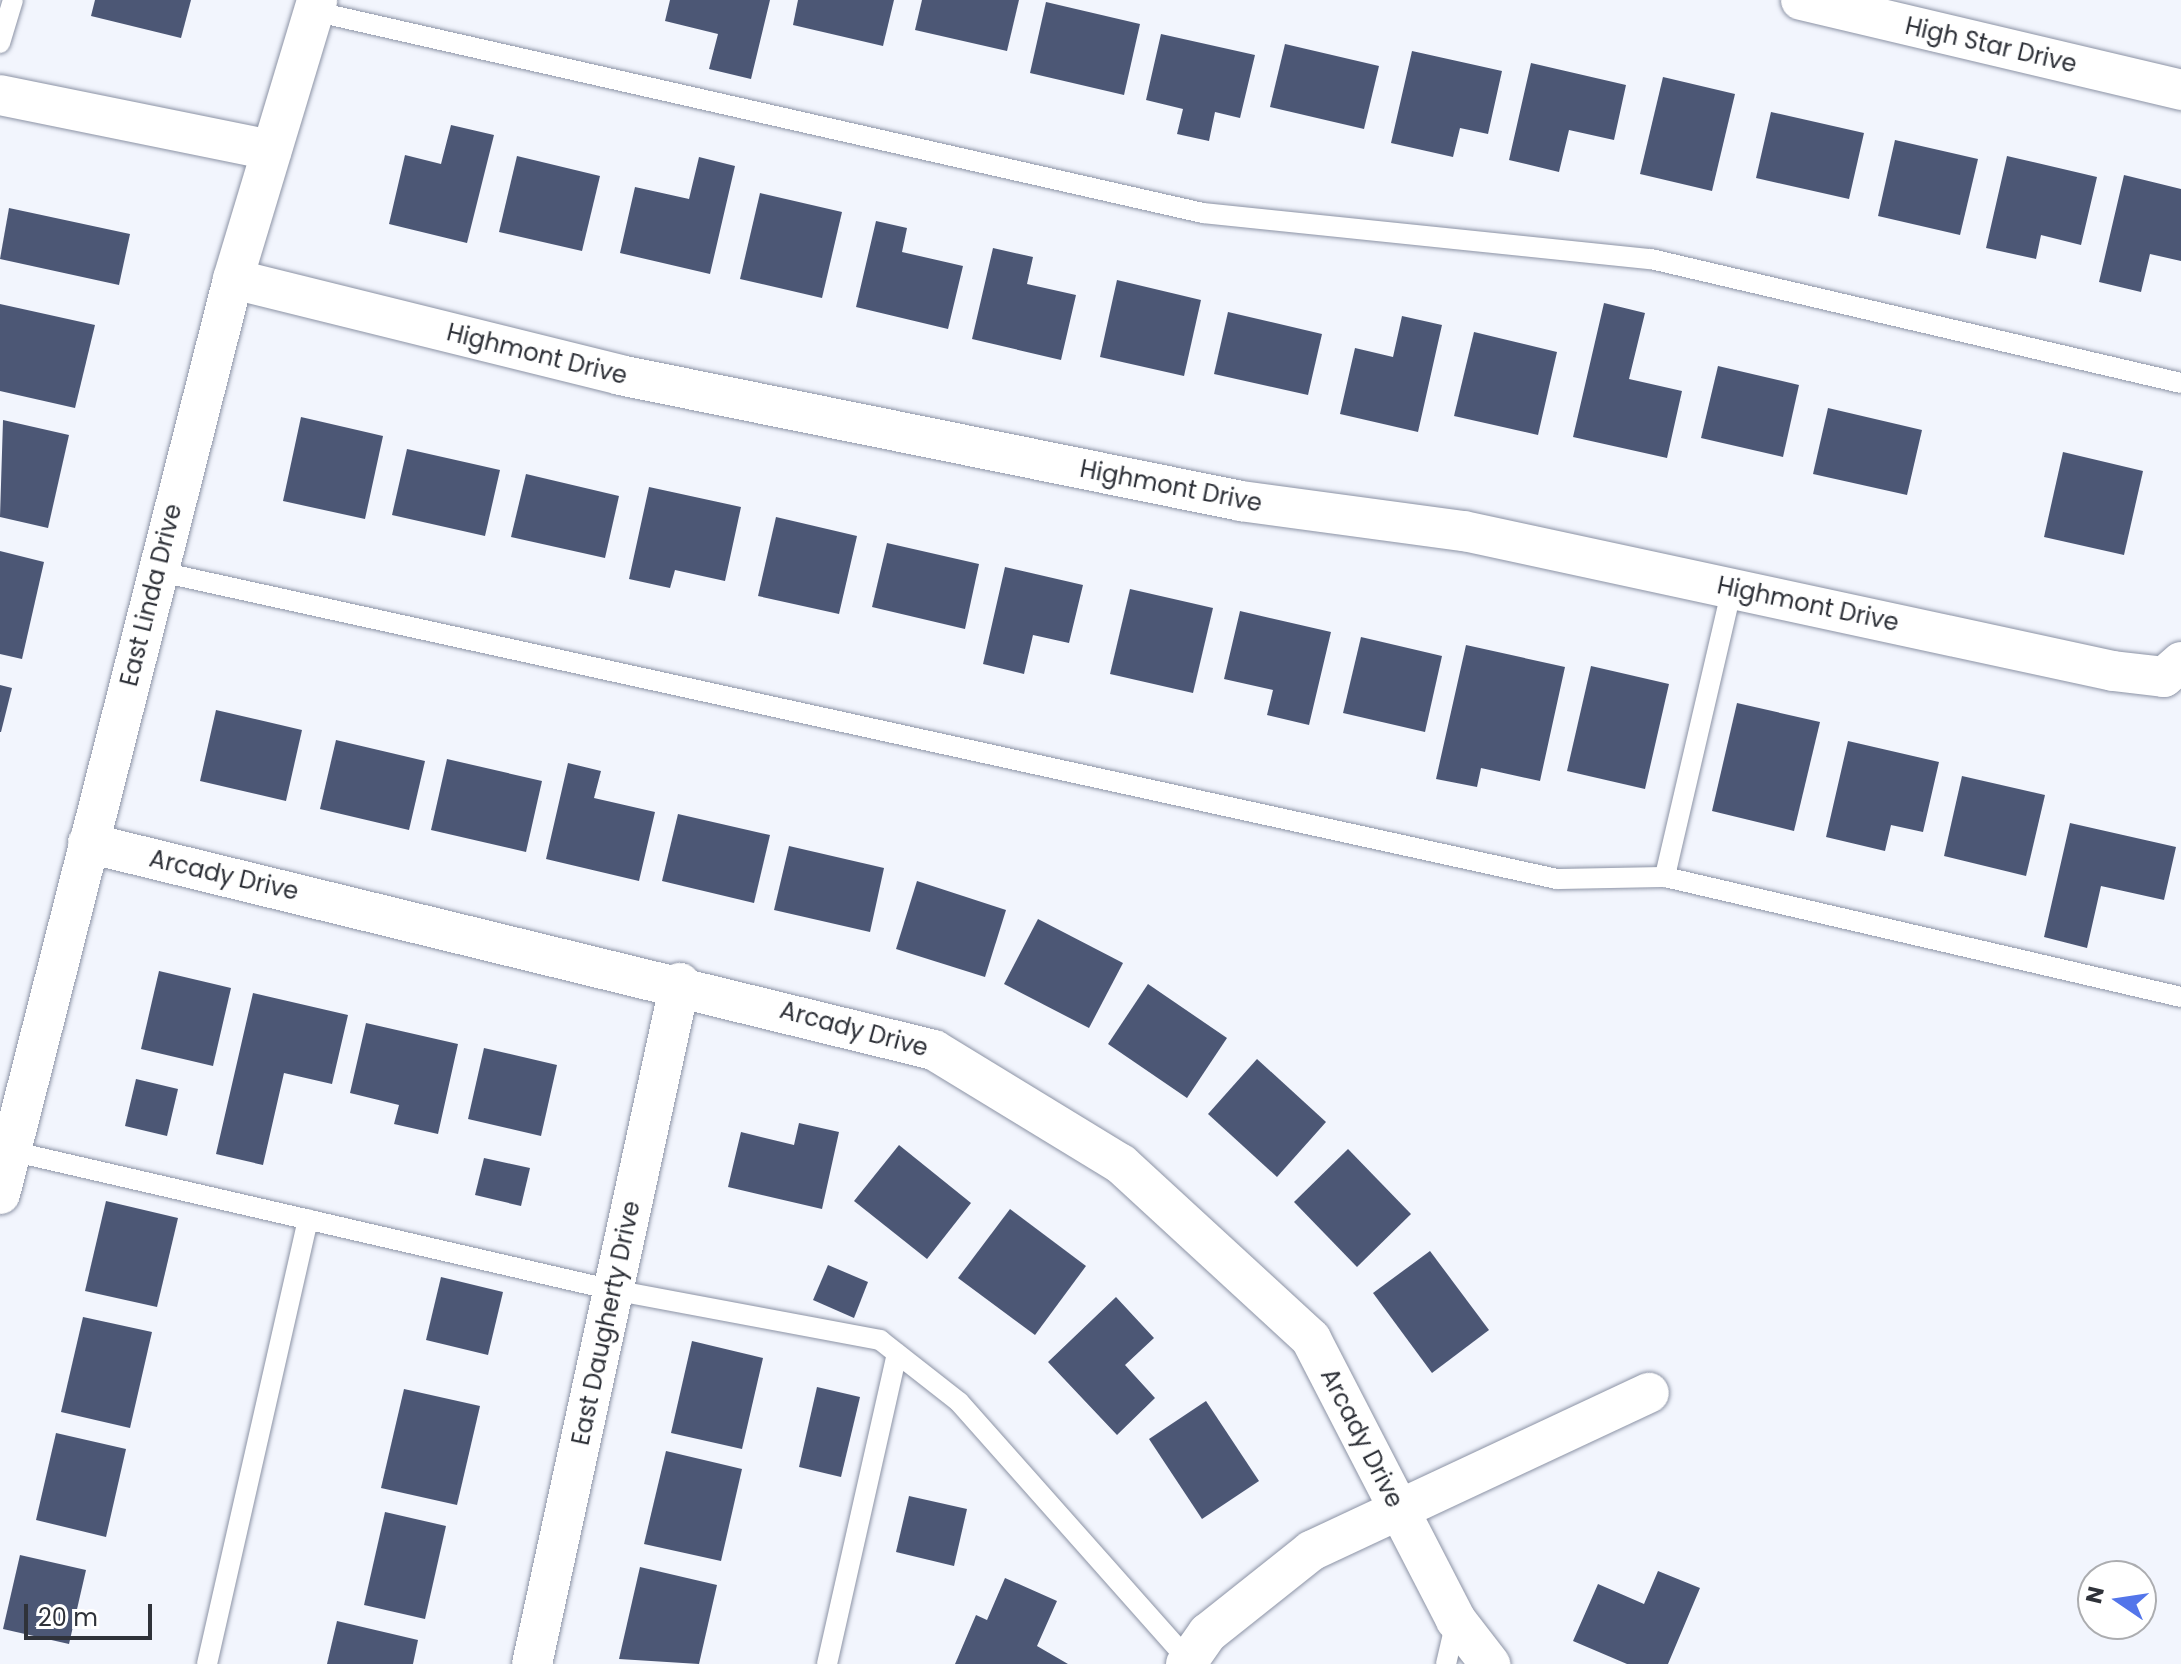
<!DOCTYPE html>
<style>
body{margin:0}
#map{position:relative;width:2181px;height:1664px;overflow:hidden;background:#f2f5fd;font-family:Poppins,sans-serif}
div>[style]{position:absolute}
.building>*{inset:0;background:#4c5775}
.roads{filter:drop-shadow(0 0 2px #8c93a5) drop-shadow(0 0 2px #8c93a5)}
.service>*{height:20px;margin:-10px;padding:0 10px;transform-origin:10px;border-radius:10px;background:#fff}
.minor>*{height:40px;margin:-20px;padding:0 20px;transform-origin:20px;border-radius:20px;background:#fff}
span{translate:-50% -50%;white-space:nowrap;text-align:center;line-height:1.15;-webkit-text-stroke:8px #fff;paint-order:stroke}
.street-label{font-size:24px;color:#2f3239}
.north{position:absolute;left:2077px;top:1560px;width:80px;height:80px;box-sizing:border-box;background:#fff;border:2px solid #acadb0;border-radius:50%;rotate:283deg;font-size:22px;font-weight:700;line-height:32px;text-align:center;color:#2f3239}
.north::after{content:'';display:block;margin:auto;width:28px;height:36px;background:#5375ea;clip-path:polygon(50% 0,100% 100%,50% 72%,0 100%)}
.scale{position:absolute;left:24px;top:1604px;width:128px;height:36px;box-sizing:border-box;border:4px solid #2f3239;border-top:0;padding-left:10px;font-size:24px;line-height:28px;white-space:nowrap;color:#2f3239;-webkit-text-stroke:6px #fff;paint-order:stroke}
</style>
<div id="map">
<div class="building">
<div style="clip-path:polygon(95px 0,191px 0,181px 38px,91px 16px)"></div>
<div style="clip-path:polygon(670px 0,770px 0,751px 79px,709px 69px,718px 34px,665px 21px)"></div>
<div style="clip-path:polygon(798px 0,894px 0,883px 46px,793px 25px)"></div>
<div style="clip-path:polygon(922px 0,1019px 0,1007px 51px,915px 30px)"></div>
<div style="clip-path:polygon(1046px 2px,1140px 24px,1124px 95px,1030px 73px)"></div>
<div style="clip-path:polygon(1161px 34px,1255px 55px,1240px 118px,1215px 112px,1209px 141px,1177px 134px,1183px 109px,1146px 100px)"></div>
<div style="clip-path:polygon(1285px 44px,1379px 66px,1364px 129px,1270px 107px)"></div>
<div style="clip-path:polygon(1412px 51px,1502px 71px,1488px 134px,1460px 128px,1453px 157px,1391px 143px)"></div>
<div style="clip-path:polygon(1531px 63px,1626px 85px,1614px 140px,1569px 130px,1559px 172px,1509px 160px)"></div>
<div style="clip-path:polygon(1663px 77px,1735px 94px,1712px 191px,1640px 174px)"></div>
<div style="clip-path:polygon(1771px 112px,1864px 133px,1849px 199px,1756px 178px)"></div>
<div style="clip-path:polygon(451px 125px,494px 135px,467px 243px,389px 224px,405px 155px,441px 164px)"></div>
<div style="clip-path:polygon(1895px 140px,1978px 159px,1960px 235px,1878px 216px)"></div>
<div style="clip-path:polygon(517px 156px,600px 176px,582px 251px,499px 232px)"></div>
<div style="clip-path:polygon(2007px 156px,2097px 177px,2081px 245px,2041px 235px,2036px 259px,1986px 248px)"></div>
<div style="clip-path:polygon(699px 157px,735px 166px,710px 274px,620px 253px,635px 187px,689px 199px)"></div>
<div style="clip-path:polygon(2124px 175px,2181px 189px,2181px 261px,2150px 254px,2141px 292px,2099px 282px)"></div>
<div style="clip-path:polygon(760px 193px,842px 212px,822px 298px,740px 279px)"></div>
<div style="clip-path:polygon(9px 208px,130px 234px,119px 285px,0 259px)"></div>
<div style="clip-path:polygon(876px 221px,907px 228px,902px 252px,963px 266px,948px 329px,856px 307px)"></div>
<div style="clip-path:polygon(993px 248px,1033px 257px,1027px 284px,1076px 295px,1061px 360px,972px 339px)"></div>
<div style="clip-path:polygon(1117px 280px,1201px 300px,1184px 376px,1100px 357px)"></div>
<div style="clip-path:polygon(1604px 303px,1645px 313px,1629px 379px,1682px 391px,1667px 458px,1573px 437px)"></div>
<div style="clip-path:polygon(0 304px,95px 325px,75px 408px,0 391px)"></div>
<div style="clip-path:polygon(1228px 312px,1322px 334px,1308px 395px,1214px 374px)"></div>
<div style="clip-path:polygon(1402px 316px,1442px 325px,1418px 432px,1340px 414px,1355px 348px,1393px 357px)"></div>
<div style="clip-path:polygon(1474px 332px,1557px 352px,1538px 435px,1454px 416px)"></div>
<div style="clip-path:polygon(1718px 366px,1799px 385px,1783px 457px,1701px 438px)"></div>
<div style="clip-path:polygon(1828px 408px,1922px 430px,1907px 495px,1813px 474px)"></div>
<div style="clip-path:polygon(301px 417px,383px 436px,365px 519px,283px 501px)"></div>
<div style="clip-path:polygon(3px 420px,69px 435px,48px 528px,0 517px)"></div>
<div style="clip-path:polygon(407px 449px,500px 470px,485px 536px,392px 515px)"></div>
<div style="clip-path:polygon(2063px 452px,2143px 471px,2124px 555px,2044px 537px)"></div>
<div style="clip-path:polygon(526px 474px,619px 496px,605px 558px,511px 537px)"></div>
<div style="clip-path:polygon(649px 487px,741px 507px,725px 581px,675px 570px,670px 588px,629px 579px)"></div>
<div style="clip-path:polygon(776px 517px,857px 536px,839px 614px,758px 596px)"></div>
<div style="clip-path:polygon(887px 543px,979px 564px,965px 629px,872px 607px)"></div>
<div style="clip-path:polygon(0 551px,44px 562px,22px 659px,0 654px)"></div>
<div style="clip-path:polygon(1005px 567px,1083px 585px,1069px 643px,1033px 635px,1024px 674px,983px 664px)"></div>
<div style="clip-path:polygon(1130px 589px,1213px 608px,1193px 693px,1110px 674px)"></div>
<div style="clip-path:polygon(1240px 611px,1331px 632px,1309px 725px,1267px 715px,1273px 690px,1224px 679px)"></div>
<div style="clip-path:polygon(1361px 637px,1442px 656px,1425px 732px,1343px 713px)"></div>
<div style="clip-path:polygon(1466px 645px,1565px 667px,1540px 781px,1481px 768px,1477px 787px,1436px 779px)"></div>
<div style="clip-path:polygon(1591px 666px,1669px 684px,1645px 789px,1567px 771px)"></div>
<div style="clip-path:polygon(0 685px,12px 688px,1px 732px,0 732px)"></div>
<div style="clip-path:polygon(1737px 703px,1820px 722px,1794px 831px,1712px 811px)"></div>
<div style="clip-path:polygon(216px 710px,302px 730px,286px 801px,200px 781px)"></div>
<div style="clip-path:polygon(336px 740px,425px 761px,409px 830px,320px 809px)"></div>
<div style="clip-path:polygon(1848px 741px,1939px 762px,1923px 832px,1891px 825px,1885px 851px,1826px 837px)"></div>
<div style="clip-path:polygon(447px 759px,542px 781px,526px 852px,431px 830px)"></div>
<div style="clip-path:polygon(568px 763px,601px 771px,594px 798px,655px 812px,639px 881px,546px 859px)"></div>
<div style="clip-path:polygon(1962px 776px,2045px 795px,2026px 876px,1944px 856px)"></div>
<div style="clip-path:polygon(678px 814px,770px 835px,754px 903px,662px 881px)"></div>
<div style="clip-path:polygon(2070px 823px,2176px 847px,2164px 900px,2101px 886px,2087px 948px,2044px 937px)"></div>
<div style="clip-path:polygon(789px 846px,884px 868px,870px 932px,774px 910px)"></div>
<div style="clip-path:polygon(917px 881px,1006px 910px,985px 977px,896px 949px)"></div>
<div style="clip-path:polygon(1038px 919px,1123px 963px,1089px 1028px,1004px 984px)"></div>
<div style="clip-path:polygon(159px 971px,231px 988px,213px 1066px,141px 1049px)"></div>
<div style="clip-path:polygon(1148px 984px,1227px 1038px,1187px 1098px,1108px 1044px)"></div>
<div style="clip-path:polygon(253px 993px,348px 1015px,332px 1084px,284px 1073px,263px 1165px,216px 1154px)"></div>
<div style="clip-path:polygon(366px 1023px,458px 1044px,438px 1134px,394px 1124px,399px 1105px,350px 1093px)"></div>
<div style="clip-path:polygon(484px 1048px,557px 1065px,541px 1136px,468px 1119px)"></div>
<div style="clip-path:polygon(1257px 1059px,1326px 1122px,1277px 1177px,1208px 1114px)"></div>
<div style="clip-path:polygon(136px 1079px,178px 1089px,167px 1136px,125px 1126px)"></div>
<div style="clip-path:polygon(799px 1123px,839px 1132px,822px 1209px,728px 1187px,741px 1132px,794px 1145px)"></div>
<div style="clip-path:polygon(899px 1145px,971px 1203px,927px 1259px,854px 1201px)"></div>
<div style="clip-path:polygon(1348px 1149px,1411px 1214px,1357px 1267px,1294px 1202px)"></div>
<div style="clip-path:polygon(484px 1158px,530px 1168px,521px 1206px,475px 1195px)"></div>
<div style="clip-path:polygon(106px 1201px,178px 1218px,157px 1307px,85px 1291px)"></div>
<div style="clip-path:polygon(1010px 1209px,1086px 1266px,1035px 1335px,958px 1278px)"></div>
<div style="clip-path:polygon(1430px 1251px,1489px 1330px,1432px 1373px,1373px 1293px)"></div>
<div style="clip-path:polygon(828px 1265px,868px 1282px,854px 1318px,813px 1300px)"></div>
<div style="clip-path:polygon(441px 1277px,503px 1292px,488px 1355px,426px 1340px)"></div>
<div style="clip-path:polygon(1116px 1297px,1154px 1338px,1125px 1365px,1155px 1398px,1117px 1435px,1048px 1362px)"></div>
<div style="clip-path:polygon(83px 1317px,152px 1332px,130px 1428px,61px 1412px)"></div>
<div style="clip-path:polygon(692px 1341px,763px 1358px,742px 1449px,671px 1433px)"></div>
<div style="clip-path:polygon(817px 1387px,860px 1397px,841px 1477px,799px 1467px)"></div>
<div style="clip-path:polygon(404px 1389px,480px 1406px,457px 1505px,381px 1488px)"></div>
<div style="clip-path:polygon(1206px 1401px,1259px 1481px,1202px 1519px,1149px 1439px)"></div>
<div style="clip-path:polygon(56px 1433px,126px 1449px,106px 1537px,36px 1520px)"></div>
<div style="clip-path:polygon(666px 1451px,742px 1469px,721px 1561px,644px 1544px)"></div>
<div style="clip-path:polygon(909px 1496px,967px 1509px,954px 1566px,896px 1552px)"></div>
<div style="clip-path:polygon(385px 1512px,446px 1526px,425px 1619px,364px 1605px)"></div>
<div style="clip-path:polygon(20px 1555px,86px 1570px,69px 1644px,3px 1629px)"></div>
<div style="clip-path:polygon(640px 1567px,717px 1585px,699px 1664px,619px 1659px)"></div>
<div style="clip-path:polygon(1658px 1571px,1700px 1588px,1668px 1664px,1627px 1664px,1573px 1641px,1598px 1584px,1644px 1604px)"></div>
<div style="clip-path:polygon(1005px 1578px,1057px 1601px,1037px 1646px,1068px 1664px,955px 1664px,976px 1615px,987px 1620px)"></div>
<div style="clip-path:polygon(337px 1621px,418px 1640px,413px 1664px,327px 1664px)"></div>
</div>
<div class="roads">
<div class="service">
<div style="left:313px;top:11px;width:913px;rotate:12.79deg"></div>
<div style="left:1203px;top:213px;width:450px;rotate:5.9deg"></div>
<div style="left:1651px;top:259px;width:544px;rotate:13.17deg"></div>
<div style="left:0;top:43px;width:45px;rotate:-73.2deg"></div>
<div style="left:156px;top:571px;width:1434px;rotate:12.4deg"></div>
<div style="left:1557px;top:879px;width:108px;rotate:-1.1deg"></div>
<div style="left:1732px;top:588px;width:297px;rotate:103.1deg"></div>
<div style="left:1665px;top:877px;width:530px;rotate:13.09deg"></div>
<div style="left:11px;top:1151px;width:618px;rotate:13deg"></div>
<div style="left:613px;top:1290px;width:272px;rotate:10.6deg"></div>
<div style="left:880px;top:1340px;width:100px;rotate:38.1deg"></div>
<div style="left:959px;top:1402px;width:346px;rotate:48.4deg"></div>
<div style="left:207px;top:1664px;width:456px;rotate:-77.2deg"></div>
<div style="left:827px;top:1664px;width:318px;rotate:-77.3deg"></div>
<div style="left:1446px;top:1664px;width:44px;rotate:-76.9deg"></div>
</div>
<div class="minor">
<div style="left:1801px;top:0;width:391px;rotate:13.3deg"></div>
<div style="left:0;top:95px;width:277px;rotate:11.5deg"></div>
<div style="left:233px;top:279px;width:399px;rotate:13.9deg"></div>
<div style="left:620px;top:375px;width:634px;rotate:11.47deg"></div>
<div style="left:1241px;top:501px;width:225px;rotate:7.7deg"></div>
<div style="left:1464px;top:531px;width:664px;rotate:12.17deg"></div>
<div style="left:2113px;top:671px;width:51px;rotate:6.7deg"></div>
<div style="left:2164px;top:677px;width:23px;rotate:-41deg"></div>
<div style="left:88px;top:843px;width:871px;rotate:13.75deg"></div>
<div style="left:934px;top:1050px;width:219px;rotate:31.4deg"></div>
<div style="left:1121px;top:1164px;width:258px;rotate:42.6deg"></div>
<div style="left:1311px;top:1339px;width:316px;rotate:62.7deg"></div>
<div style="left:1456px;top:1620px;width:56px;rotate:52.3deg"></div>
<div style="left:0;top:1194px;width:944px;rotate:-75.71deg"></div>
<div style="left:233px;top:279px;width:291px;rotate:-73.2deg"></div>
<div style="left:532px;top:1664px;width:697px;rotate:-77.74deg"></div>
<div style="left:1186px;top:1664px;width:38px;rotate:-55deg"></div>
<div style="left:1208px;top:1633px;width:132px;rotate:-38.5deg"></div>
<div style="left:1311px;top:1551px;width:373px;rotate:-25.1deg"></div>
</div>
</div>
<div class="street-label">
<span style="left:1991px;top:45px;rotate:13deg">High Star Drive</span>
<span style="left:537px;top:354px;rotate:14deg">Highmont Drive</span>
<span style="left:1171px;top:486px;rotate:11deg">Highmont Drive</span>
<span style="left:151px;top:595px;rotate:-76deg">East Linda Drive</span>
<span style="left:1808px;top:604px;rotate:12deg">Highmont Drive</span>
<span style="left:224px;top:875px;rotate:13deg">Arcady Drive</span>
<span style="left:854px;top:1029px;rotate:15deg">Arcady Drive</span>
<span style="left:606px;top:1323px;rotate:-78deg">East Daugherty Drive</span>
<span style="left:1362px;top:1438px;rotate:63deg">Arcady Drive</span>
</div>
<div class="north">N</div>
<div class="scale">20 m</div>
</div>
